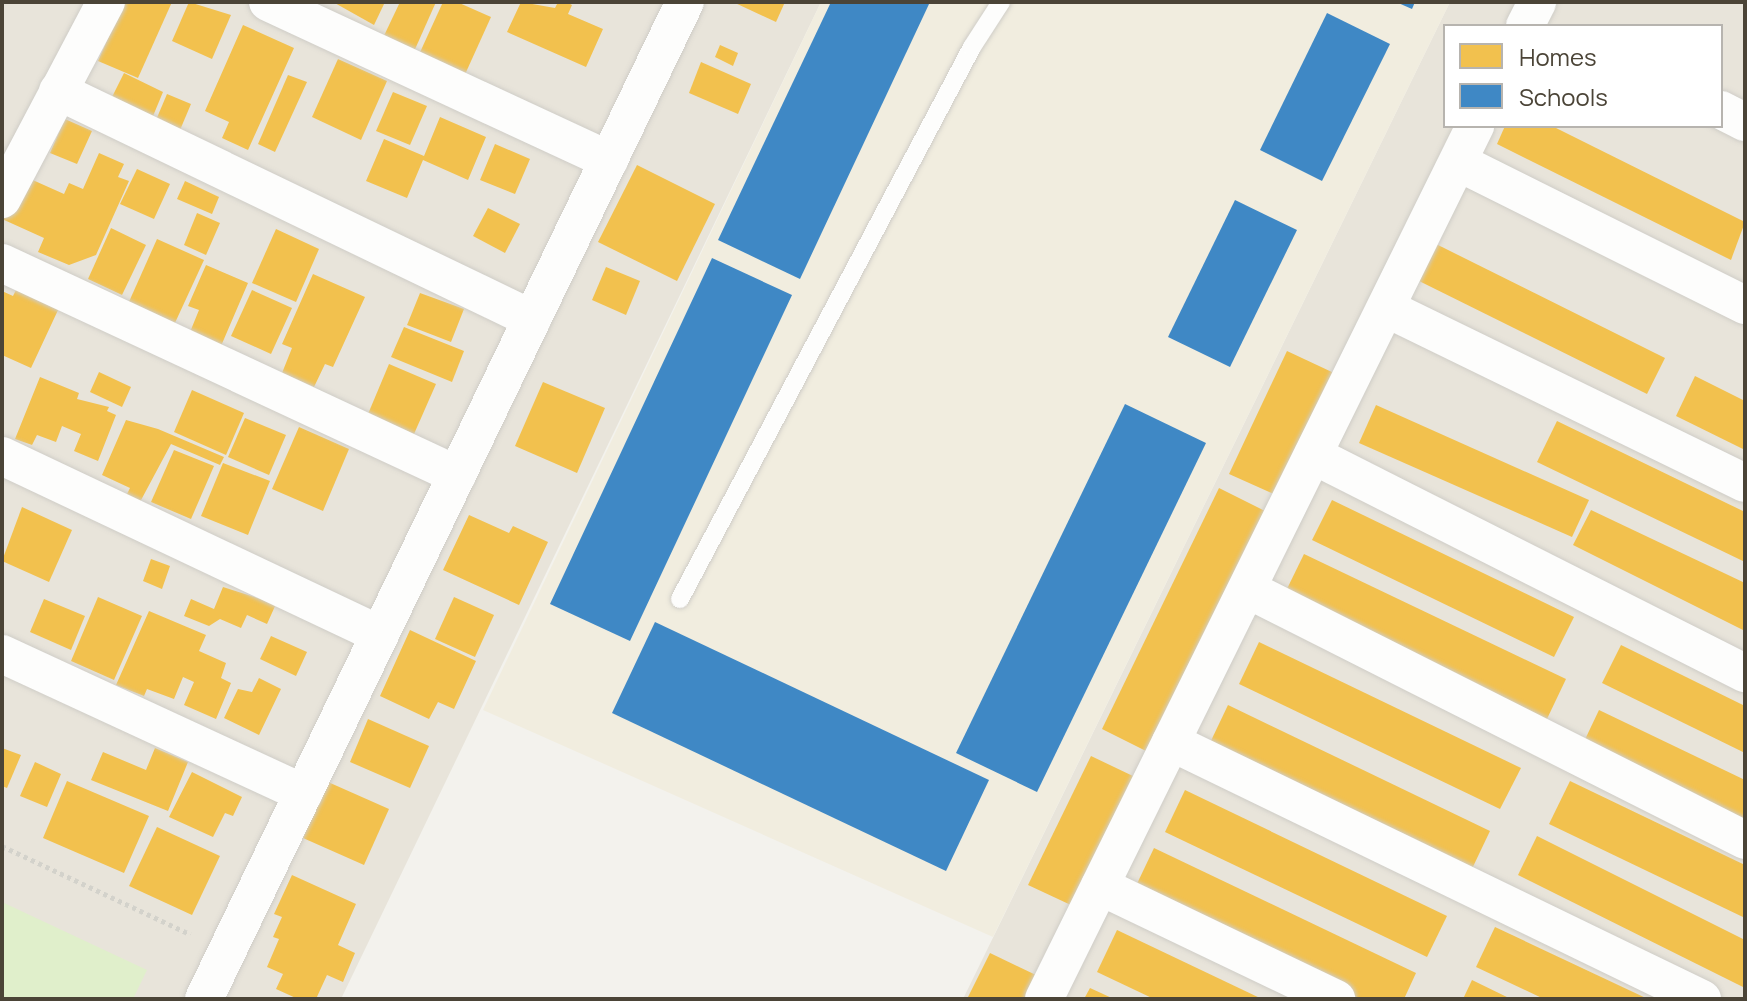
<!DOCTYPE html>
<style>
body{margin:0}
#map{position:relative;width:1747px;height:1001px;overflow:hidden;background:#f3f2ed;font-family:Manrope,sans-serif}
div>[style]{position:absolute}
.residential>*{inset:0;background:#e8e4da}
.education>*{inset:0;background:#f1eddf}
.green>*{inset:0;background:#e0efcb}
.homes>*{inset:0;background:#f2c14e}
.schools>*{inset:0;background:#3f88c5}
.path>*{height:5px;margin-top:-2.5px;transform-origin:0;background:repeating-linear-gradient(90deg,#d3d2cb 0 4px,transparent 0 8px)}
.roads{filter:drop-shadow(0 0 2px #cfcdc7) drop-shadow(0 0 2px #cfcdc7)}
.service>*{height:18px;margin:-9px;padding:0 9px;transform-origin:9px;border-radius:9px;background:#fdfdfc}
.minor>*{height:38px;margin:-19px;padding:0 19px;transform-origin:19px;border-radius:19px;background:#fdfdfc}
span{translate:-50% -50%;white-space:nowrap;text-align:center;line-height:1.15;-webkit-text-stroke:8px #fff;paint-order:stroke}
.frame{position:absolute;inset:0;border:4px solid #4b4437;pointer-events:none}
.legend{position:absolute;left:1443px;top:24px;width:280px;height:104px;box-sizing:border-box;background:#fff;border:2px solid #b7b4af;margin:0;padding:10px 14px;list-style:none;font-size:24px;color:#4b4437}
.legend li{display:flex;align-items:center;gap:16px;height:40px}
.legend b{width:40px;border:2px solid #b7b4af}
</style>
<div id="map">
<div class="residential">
<div style="clip-path:polygon(2px 2px,821px 2px,341px 999px,2px 999px)"></div>
<div style="clip-path:polygon(evenodd,1450px 2px,1745px 2px,1745px 999px,963px 999px,1450px 2px,1445px 26px,1721px 26px,1721px 126px,1445px 126px,1445px 26px)"></div>
</div>
<div class="education">
<div style="clip-path:polygon(821px 2px,1450px 2px,993px 937px,483px 710px)"></div>
</div>
<div class="green">
<div style="clip-path:polygon(2px 902px,147px 970px,133px 999px,2px 999px)"></div>
</div>
<div class="homes">
<div style="clip-path:polygon(124px 2px,172px 2px,138px 78px,98px 61px)"></div>
<div style="clip-path:polygon(189px 2px,231px 15px,212px 59px,172px 41px)"></div>
<div style="clip-path:polygon(333px 2px,385px 2px,374px 25px)"></div>
<div style="clip-path:polygon(400px 2px,436px 2px,412px 56px,381px 42px)"></div>
<div style="clip-path:polygon(443px 2px,457px 2px,491px 17px,462px 81px,416px 61px)"></div>
<div style="clip-path:polygon(521px 2px,555px 8px,558px 2px,566px 2px,572px 5px,568px 14px,603px 29px,586px 67px,507px 32px)"></div>
<div style="clip-path:polygon(733px 2px,785px 2px,776px 22px)"></div>
<div style="clip-path:polygon(243px 25px,294px 48px,248px 150px,222px 138px,229px 122px,205px 111px)"></div>
<div style="clip-path:polygon(720px 45px,738px 53px,733px 66px,715px 57px)"></div>
<div style="clip-path:polygon(338px 59px,387px 81px,361px 140px,312px 117px)"></div>
<div style="clip-path:polygon(701px 62px,751px 84px,738px 114px,689px 93px)"></div>
<div style="clip-path:polygon(124px 73px,163px 92px,153px 116px,112px 97px)"></div>
<div style="clip-path:polygon(288px 75px,307px 82px,275px 152px,258px 144px)"></div>
<div style="clip-path:polygon(393px 92px,427px 106px,410px 145px,376px 131px)"></div>
<div style="clip-path:polygon(167px 94px,191px 104px,180px 130px,156px 120px)"></div>
<div style="clip-path:polygon(440px 117px,486px 137px,468px 180px,423px 160px,407px 198px,366px 181px,384px 139px,424px 156px)"></div>
<div style="clip-path:polygon(65px 119px,92px 131px,77px 164px,50px 153px)"></div>
<div style="clip-path:polygon(1505px 126px,1552px 126px,1745px 222px,1731px 260px,1497px 144px)"></div>
<div style="clip-path:polygon(495px 144px,530px 159px,515px 194px,480px 180px)"></div>
<div style="clip-path:polygon(99px 153px,124px 164px,118px 177px,129px 181px,96px 255px,69px 265px,38px 252px,44px 238px,2px 219px,17px 173px,64px 194px,69px 183px,83px 189px)"></div>
<div style="clip-path:polygon(637px 165px,715px 204px,677px 281px,598px 242px)"></div>
<div style="clip-path:polygon(137px 169px,170px 184px,154px 219px,120px 204px)"></div>
<div style="clip-path:polygon(185px 181px,219px 197px,212px 214px,177px 199px)"></div>
<div style="clip-path:polygon(488px 208px,520px 224px,505px 253px,473px 236px)"></div>
<div style="clip-path:polygon(197px 213px,220px 223px,206px 255px,184px 245px)"></div>
<div style="clip-path:polygon(111px 228px,146px 245px,122px 295px,88px 279px)"></div>
<div style="clip-path:polygon(276px 229px,319px 249px,296px 302px,252px 283px)"></div>
<div style="clip-path:polygon(157px 239px,204px 260px,174px 325px,128px 304px)"></div>
<div style="clip-path:polygon(1432px 242px,1665px 358px,1647px 394px,1413px 278px)"></div>
<div style="clip-path:polygon(206px 265px,248px 283px,221px 346px,190px 332px,199px 310px,188px 306px)"></div>
<div style="clip-path:polygon(606px 267px,640px 281px,626px 315px,592px 300px)"></div>
<div style="clip-path:polygon(313px 274px,365px 297px,333px 367px,325px 364px,314px 387px,282px 373px,292px 348px,282px 344px)"></div>
<div style="clip-path:polygon(17px 288px,59px 308px,31px 368px,2px 355px,2px 291px,13px 296px)"></div>
<div style="clip-path:polygon(252px 290px,292px 308px,271px 354px,231px 336px)"></div>
<div style="clip-path:polygon(420px 293px,464px 309px,451px 342px,407px 325px)"></div>
<div style="clip-path:polygon(404px 327px,464px 351px,452px 382px,391px 357px)"></div>
<div style="clip-path:polygon(1287px 351px,1334px 373px,1276px 495px,1229px 474px)"></div>
<div style="clip-path:polygon(389px 364px,436px 384px,414px 434px,368px 414px)"></div>
<div style="clip-path:polygon(99px 372px,131px 387px,122px 407px,90px 392px)"></div>
<div style="clip-path:polygon(1695px 376px,1745px 401px,1745px 450px,1676px 416px)"></div>
<div style="clip-path:polygon(40px 377px,79px 393px,77px 399px,109px 407px,107px 411px,116px 415px,98px 461px,74px 451px,81px 434px,62px 426px,56px 442px,37px 435px,32px 445px,15px 439px)"></div>
<div style="clip-path:polygon(543px 382px,605px 408px,577px 473px,515px 446px)"></div>
<div style="clip-path:polygon(192px 390px,244px 413px,226px 455px,174px 432px)"></div>
<div style="clip-path:polygon(1376px 405px,1589px 500px,1572px 537px,1359px 443px)"></div>
<div style="clip-path:polygon(245px 418px,286px 435px,269px 475px,228px 457px)"></div>
<div style="clip-path:polygon(126px 420px,158px 429px,224px 457px,220px 465px,171px 444px,140px 502px,126px 496px,130px 488px,102px 475px)"></div>
<div style="clip-path:polygon(1557px 421px,1745px 512px,1745px 562px,1537px 462px)"></div>
<div style="clip-path:polygon(299px 427px,349px 449px,323px 511px,272px 489px)"></div>
<div style="clip-path:polygon(174px 450px,214px 466px,191px 519px,151px 502px)"></div>
<div style="clip-path:polygon(223px 463px,270px 481px,248px 535px,201px 516px)"></div>
<div style="clip-path:polygon(1219px 488px,1265px 511px,1148px 752px,1102px 729px)"></div>
<div style="clip-path:polygon(1332px 500px,1574px 617px,1554px 657px,1312px 540px)"></div>
<div style="clip-path:polygon(22px 507px,72px 530px,49px 582px,2px 561px)"></div>
<div style="clip-path:polygon(1591px 510px,1745px 583px,1745px 631px,1573px 545px)"></div>
<div style="clip-path:polygon(469px 515px,509px 533px,513px 526px,548px 542px,519px 605px,443px 570px)"></div>
<div style="clip-path:polygon(1304px 554px,1566px 679px,1546px 721px,1284px 595px)"></div>
<div style="clip-path:polygon(151px 559px,170px 566px,162px 589px,143px 581px)"></div>
<div style="clip-path:polygon(223px 587px,276px 604px,267px 624px,247px 615px,241px 628px,220px 619px,209px 626px,184px 616px,191px 599px,214px 609px)"></div>
<div style="clip-path:polygon(98px 597px,142px 616px,114px 680px,71px 661px)"></div>
<div style="clip-path:polygon(454px 597px,494px 615px,475px 657px,435px 639px)"></div>
<div style="clip-path:polygon(44px 599px,85px 616px,71px 650px,30px 632px)"></div>
<div style="clip-path:polygon(149px 611px,206px 635px,199px 651px,226px 663px,221px 678px,231px 683px,216px 719px,184px 705px,194px 682px,183px 677px,174px 699px,147px 689px,144px 696px,116px 685px)"></div>
<div style="clip-path:polygon(410px 630px,476px 661px,454px 709px,438px 702px,429px 719px,380px 696px)"></div>
<div style="clip-path:polygon(271px 636px,307px 652px,296px 676px,260px 659px)"></div>
<div style="clip-path:polygon(1259px 642px,1521px 768px,1500px 809px,1239px 684px)"></div>
<div style="clip-path:polygon(1621px 645px,1745px 706px,1745px 753px,1602px 683px)"></div>
<div style="clip-path:polygon(259px 678px,281px 689px,259px 735px,224px 718px,238px 689px,252px 692px)"></div>
<div style="clip-path:polygon(1228px 705px,1490px 831px,1470px 873px,1208px 747px)"></div>
<div style="clip-path:polygon(1599px 710px,1745px 780px,1745px 829px,1580px 750px)"></div>
<div style="clip-path:polygon(368px 719px,429px 746px,410px 788px,350px 762px)"></div>
<div style="clip-path:polygon(2px 748px,21px 755px,7px 788px,2px 786px)"></div>
<div style="clip-path:polygon(155px 748px,188px 762px,168px 811px,91px 780px,103px 752px,146px 770px)"></div>
<div style="clip-path:polygon(1091px 756px,1135px 777px,1073px 906px,1028px 885px)"></div>
<div style="clip-path:polygon(35px 762px,61px 774px,47px 807px,20px 796px)"></div>
<div style="clip-path:polygon(192px 772px,242px 797px,233px 816px,225px 813px,213px 837px,169px 817px)"></div>
<div style="clip-path:polygon(67px 781px,149px 816px,124px 873px,43px 838px)"></div>
<div style="clip-path:polygon(1570px 781px,1745px 865px,1745px 918px,1549px 824px)"></div>
<div style="clip-path:polygon(328px 782px,389px 809px,364px 865px,303px 838px)"></div>
<div style="clip-path:polygon(1185px 790px,1447px 916px,1427px 957px,1165px 832px)"></div>
<div style="clip-path:polygon(157px 827px,220px 856px,192px 915px,129px 886px)"></div>
<div style="clip-path:polygon(1537px 836px,1745px 940px,1745px 988px,1518px 875px)"></div>
<div style="clip-path:polygon(1154px 848px,1416px 973px,1404px 999px,1361px 999px,1134px 890px)"></div>
<div style="clip-path:polygon(292px 875px,356px 904px,338px 945px,355px 953px,343px 982px,327px 975px,316px 999px,298px 999px,276px 989px,283px 974px,267px 967px,279px 939px,273px 937px,282px 917px,274px 914px)"></div>
<div style="clip-path:polygon(1495px 927px,1648px 999px,1544px 999px,1476px 967px)"></div>
<div style="clip-path:polygon(1117px 930px,1262px 999px,1154px 999px,1097px 972px)"></div>
<div style="clip-path:polygon(990px 953px,1038px 976px,1027px 999px,967px 999px)"></div>
<div style="clip-path:polygon(1472px 980px,1511px 999px,1463px 999px)"></div>
<div style="clip-path:polygon(1090px 988px,1114px 999px,1084px 999px)"></div>
</div>
<div class="schools">
<div style="clip-path:polygon(831px 2px,930px 2px,800px 279px,718px 240px)"></div>
<div style="clip-path:polygon(1396px 2px,1415px 2px,1412px 9px)"></div>
<div style="clip-path:polygon(1327px 13px,1390px 44px,1322px 181px,1260px 150px)"></div>
<div style="clip-path:polygon(1235px 200px,1297px 230px,1230px 367px,1168px 337px)"></div>
<div style="clip-path:polygon(712px 258px,792px 295px,630px 641px,550px 604px)"></div>
<div style="clip-path:polygon(1125px 404px,1206px 443px,1037px 792px,956px 753px)"></div>
<div style="clip-path:polygon(655px 622px,989px 780px,946px 871px,612px 713px)"></div>
</div>
<div class="path">
<div style="left:2px;top:846px;width:208px;rotate:25.1deg"></div>
</div>
<div class="roads">
<div class="service">
<div style="left:680px;top:599px;width:624px;rotate:-62.12deg"></div>
<div style="left:972px;top:47px;width:54px;rotate:-57.2deg"></div>
</div>
<div class="minor">
<div style="left:268px;top:2px;width:376px;rotate:24.9deg"></div>
<div style="left:1525px;top:26px;width:27px;rotate:-63deg"></div>
<div style="left:58px;top:91px;width:526px;rotate:25.69deg"></div>
<div style="left:1721px;top:110px;width:27px;rotate:27deg"></div>
<div style="left:1458px;top:162px;width:321px;rotate:26.5deg"></div>
<div style="left:2px;top:199px;width:223px;rotate:-62.2deg"></div>
<div style="left:2px;top:263px;width:502px;rotate:24.98deg"></div>
<div style="left:1386px;top:308px;width:399px;rotate:26deg"></div>
<div style="left:1313px;top:455px;width:484px;rotate:26.8deg"></div>
<div style="left:2px;top:456px;width:418px;rotate:25.3deg"></div>
<div style="left:1247px;top:589px;width:558px;rotate:26.75deg"></div>
<div style="left:2px;top:654px;width:332px;rotate:24.8deg"></div>
<div style="left:1171px;top:742px;width:590px;rotate:25.83deg"></div>
<div style="left:1100px;top:886px;width:262px;rotate:25.6deg"></div>
<div style="left:204px;top:999px;width:1107px;rotate:-64.25deg"></div>
<div style="left:1044px;top:999px;width:974px;rotate:-63.72deg"></div>
</div>
</div>
<div class="frame"></div>
<ul class="legend">
<li><b style="height:22px;background:#f2c14e"></b>Homes</li>
<li><b style="height:22px;background:#3f88c5"></b>Schools</li>
</ul>
</div>
